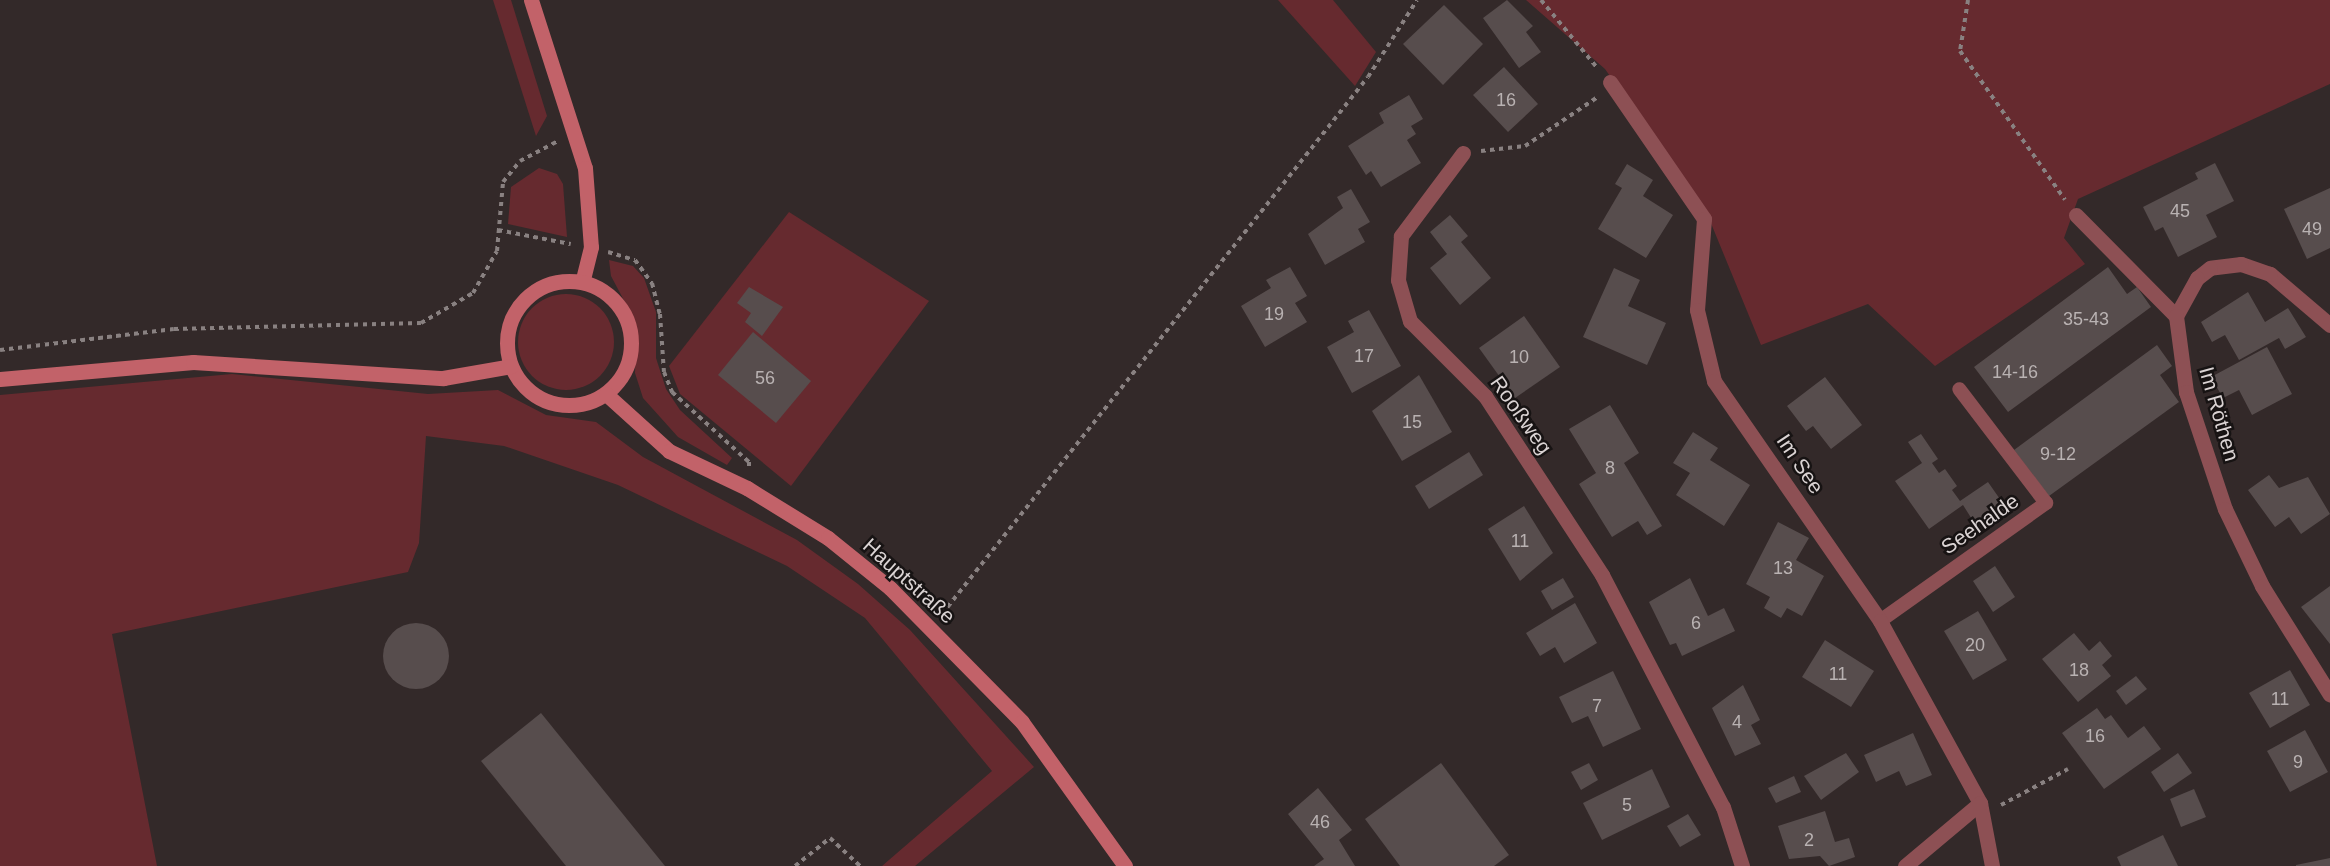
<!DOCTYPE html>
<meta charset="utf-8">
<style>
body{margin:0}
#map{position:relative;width:2330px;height:866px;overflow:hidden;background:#332929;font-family:Arial,sans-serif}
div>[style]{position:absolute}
.green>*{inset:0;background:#662a2f}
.round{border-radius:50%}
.building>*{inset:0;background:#574d4d}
.path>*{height:4px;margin-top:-2px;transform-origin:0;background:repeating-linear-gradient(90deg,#898181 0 4.5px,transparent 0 9px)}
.service>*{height:14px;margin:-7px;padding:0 7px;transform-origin:7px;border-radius:7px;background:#8d5054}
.minor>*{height:15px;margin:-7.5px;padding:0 7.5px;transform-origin:7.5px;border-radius:7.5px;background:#8d5054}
.secondary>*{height:15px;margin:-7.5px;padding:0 7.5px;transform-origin:7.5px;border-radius:7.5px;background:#c26269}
.secondary>.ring{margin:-7.5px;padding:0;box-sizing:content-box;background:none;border:15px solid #c26269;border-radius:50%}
span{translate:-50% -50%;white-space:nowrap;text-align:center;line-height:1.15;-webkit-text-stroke:5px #171313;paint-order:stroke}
.number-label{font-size:18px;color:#b9b2b2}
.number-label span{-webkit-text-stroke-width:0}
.street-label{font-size:21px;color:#dad3d3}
</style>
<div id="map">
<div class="green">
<div style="clip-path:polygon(493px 0,511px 0,547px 116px,536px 136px)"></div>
<div style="clip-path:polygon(1278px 0,1333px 0,1376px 52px,1355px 86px)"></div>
<div style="clip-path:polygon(1526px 0,2330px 0,2330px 84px,2078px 199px,2064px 238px,2085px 264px,1935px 366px,1868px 304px,1761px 345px,1708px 216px,1605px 69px)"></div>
<div style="clip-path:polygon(539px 168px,557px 174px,563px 184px,567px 237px,508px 224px,511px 187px)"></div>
<div style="clip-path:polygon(789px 212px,929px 301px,791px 486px,680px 394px,669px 366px)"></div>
<div style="clip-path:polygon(609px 260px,633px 266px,644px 278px,656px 312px,656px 358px,666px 389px,680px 410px,732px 458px,727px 465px,678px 437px,643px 398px,635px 373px,636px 323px,611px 276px)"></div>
<div class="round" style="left:518px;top:294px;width:96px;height:96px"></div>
<div style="clip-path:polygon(232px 374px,428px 394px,498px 390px,546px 415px,596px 422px,643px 457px,797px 540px,858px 584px,910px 630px,1034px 767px,915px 866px,882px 866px,992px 771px,865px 618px,787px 566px,618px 485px,504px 446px,426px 436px,419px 543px,408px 572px,112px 634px,157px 866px,0 866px,0 395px)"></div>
</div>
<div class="building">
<div style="clip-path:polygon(1507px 0,1533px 26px,1526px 32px,1541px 52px,1519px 68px,1483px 18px)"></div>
<div style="clip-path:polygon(1444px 5px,1483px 44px,1443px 85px,1403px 44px)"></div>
<div style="clip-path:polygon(1504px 67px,1538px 104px,1508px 132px,1473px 95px)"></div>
<div style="clip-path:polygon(1409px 95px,1423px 119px,1411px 126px,1416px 134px,1407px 140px,1421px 163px,1381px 187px,1371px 171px,1366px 175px,1348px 146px,1384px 123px,1379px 113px)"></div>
<div style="clip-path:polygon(2215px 163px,2234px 201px,2206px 215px,2217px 237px,2178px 257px,2163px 227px,2155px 231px,2143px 207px,2198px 179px,2195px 173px)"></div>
<div style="clip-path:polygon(1627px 164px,1653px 180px,1643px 196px,1673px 215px,1646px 258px,1598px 229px,1622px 188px,1615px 184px)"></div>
<div style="clip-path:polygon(2330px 188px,2330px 248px,2307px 259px,2284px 209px)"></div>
<div style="clip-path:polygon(1351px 189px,1370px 222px,1358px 229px,1365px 242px,1325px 265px,1308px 234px,1343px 208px,1337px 197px)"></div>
<div style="clip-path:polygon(1450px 215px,1468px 236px,1461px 242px,1491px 278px,1460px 305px,1430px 268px,1447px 254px,1430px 232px)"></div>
<div style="clip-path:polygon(1290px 267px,1307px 296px,1295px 303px,1307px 322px,1265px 347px,1241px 306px,1271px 288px,1266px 280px)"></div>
<div style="clip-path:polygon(2108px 267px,2127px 294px,2137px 287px,2151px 307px,2008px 412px,1974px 367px)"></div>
<div style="clip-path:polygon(1614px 268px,1640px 280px,1628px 306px,1666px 323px,1647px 365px,1583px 337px)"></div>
<div style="clip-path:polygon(749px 287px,783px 307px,762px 336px,745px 322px,751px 313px,737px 303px)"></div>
<div style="clip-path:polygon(2248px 292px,2265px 322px,2288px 308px,2306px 337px,2285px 349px,2279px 338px,2239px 360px,2225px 335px,2212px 342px,2201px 322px)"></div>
<div style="clip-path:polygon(1369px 310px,1401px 366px,1352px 393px,1327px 347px,1354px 332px,1348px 321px)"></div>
<div style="clip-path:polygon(1524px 316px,1560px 367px,1515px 398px,1479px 348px)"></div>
<div style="clip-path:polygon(753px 332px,811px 381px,776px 423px,718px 375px)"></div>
<div style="clip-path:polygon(2157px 345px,2172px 366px,2160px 375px,2179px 402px,2049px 496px,2014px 450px)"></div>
<div style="clip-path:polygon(2267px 347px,2292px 394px,2252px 415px,2239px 390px,2223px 398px,2211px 377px)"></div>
<div style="clip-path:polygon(1419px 375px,1452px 432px,1402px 461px,1372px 411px)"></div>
<div style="clip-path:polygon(1825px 377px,1862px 425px,1831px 449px,1813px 426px,1806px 431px,1787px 406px)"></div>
<div style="clip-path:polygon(1610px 405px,1639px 453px,1624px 463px,1662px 526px,1647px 535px,1638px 521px,1612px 537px,1579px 484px,1596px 473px,1569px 429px)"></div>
<div style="clip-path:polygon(1693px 432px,1718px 448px,1710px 460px,1750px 485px,1724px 526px,1676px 495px,1690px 473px,1673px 463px)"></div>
<div style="clip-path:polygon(1921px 434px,1938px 459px,1932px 463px,1939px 473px,1945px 469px,1957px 486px,1952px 490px,1960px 501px,1988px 482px,2009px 512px,1980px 532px,1963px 505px,1929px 529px,1895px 481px,1922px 463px,1908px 442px)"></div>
<div style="clip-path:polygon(1469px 452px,1483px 475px,1429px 509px,1415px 486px)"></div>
<div style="clip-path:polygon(2269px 475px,2279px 488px,2308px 477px,2330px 514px,2301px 534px,2289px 517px,2275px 527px,2248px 490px)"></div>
<div style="clip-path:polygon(1524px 506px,1553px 553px,1520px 581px,1488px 529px)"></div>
<div style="clip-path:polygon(1778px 522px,1809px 538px,1796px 560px,1824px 576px,1802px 616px,1787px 608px,1781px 618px,1764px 608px,1770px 597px,1746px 584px)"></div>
<div style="clip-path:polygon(1995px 566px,2015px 597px,1993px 612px,1973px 581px)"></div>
<div style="clip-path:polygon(1563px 578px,1574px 597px,1552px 610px,1541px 591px)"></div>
<div style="clip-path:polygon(1690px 578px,1708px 616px,1724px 608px,1735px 631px,1682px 656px,1676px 643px,1670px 645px,1649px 602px)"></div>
<div style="clip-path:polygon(2330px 586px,2330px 644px,2301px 607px)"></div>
<div style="clip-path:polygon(1575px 603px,1597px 643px,1564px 663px,1555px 647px,1540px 656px,1526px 633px)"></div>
<div style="clip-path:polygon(1978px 611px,2007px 660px,1973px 680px,1944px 631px)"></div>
<div class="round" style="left:383px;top:623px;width:66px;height:66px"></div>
<div style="clip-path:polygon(2074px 633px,2089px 651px,2100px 641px,2112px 656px,2102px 665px,2111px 676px,2078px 702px,2042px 659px)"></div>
<div style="clip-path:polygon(1825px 640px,1874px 671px,1851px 707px,1802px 677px)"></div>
<div style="clip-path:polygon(2290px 670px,2310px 705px,2270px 728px,2249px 693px)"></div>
<div style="clip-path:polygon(1613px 671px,1641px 729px,1603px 747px,1588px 716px,1572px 723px,1559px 697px)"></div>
<div style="clip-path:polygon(2136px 676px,2147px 689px,2126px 705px,2116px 691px)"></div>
<div style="clip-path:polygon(1743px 685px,1760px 720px,1751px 725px,1761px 744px,1735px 756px,1712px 708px)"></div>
<div style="clip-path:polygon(2097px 708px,2105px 719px,2111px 715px,2128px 738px,2144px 726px,2161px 749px,2104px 789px,2062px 733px)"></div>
<div style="clip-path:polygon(541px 713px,665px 866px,566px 866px,481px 761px)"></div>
<div style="clip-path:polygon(2305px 730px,2328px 772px,2290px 792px,2267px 751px)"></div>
<div style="clip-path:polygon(1913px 733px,1932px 775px,1906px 786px,1899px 771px,1876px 782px,1864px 755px)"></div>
<div style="clip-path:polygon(1846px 753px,1859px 772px,1821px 800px,1804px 776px)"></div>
<div style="clip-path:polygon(2178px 753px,2192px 773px,2164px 792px,2151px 772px)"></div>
<div style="clip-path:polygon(1441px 763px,1509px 855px,1494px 866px,1400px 866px,1365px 819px)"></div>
<div style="clip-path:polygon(1589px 763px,1598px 780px,1581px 790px,1571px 772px)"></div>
<div style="clip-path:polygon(1652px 769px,1670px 807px,1602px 840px,1583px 803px)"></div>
<div style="clip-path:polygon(1794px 776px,1801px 792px,1776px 803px,1768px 788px)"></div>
<div style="clip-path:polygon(1318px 788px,1352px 830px,1339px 840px,1355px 866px,1314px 866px,1324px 859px,1288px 814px)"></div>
<div style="clip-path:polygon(2194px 789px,2206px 817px,2181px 827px,2170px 799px)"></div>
<div style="clip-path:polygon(1825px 811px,1835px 842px,1849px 838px,1855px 857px,1829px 866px,1820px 856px,1789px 859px,1778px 826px)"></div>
<div style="clip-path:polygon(1688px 814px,1701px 835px,1680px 847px,1667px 826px)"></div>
<div style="clip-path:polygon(2163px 835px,2178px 866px,2121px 866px,2117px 857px)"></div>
<div style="clip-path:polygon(2330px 858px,2330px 866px,2296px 866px,2296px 865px)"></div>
</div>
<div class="path">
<div style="left:1541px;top:0;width:89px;rotate:50.4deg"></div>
<div style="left:1968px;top:0;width:52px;rotate:98.9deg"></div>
<div style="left:1960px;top:51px;width:182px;rotate:54.8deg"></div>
<div style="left:1481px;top:151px;width:44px;rotate:-6.5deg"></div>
<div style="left:1525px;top:146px;width:89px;rotate:-34deg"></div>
<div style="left:498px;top:230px;width:74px;rotate:10.9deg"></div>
<div style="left:608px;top:252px;width:28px;rotate:17deg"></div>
<div style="left:635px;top:260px;width:29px;rotate:54deg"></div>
<div style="left:652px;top:283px;width:32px;rotate:76deg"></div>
<div style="left:660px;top:314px;width:58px;rotate:86.1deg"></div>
<div style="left:664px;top:372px;width:22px;rotate:68deg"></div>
<div style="left:672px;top:392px;width:104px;rotate:42.3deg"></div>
<div style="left:749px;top:462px;width:6px;rotate:90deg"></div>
<div style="left:0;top:350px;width:175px;rotate:-6.9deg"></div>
<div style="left:174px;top:329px;width:247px;rotate:-1.4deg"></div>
<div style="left:421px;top:323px;width:60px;rotate:-30deg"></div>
<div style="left:473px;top:293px;width:48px;rotate:-60.3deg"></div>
<div style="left:497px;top:251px;width:69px;rotate:-85deg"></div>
<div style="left:503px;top:182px;width:27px;rotate:-51deg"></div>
<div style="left:520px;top:161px;width:43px;rotate:-27.8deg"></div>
<div style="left:942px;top:614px;width:685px;rotate:-51.58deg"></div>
<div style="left:1368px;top:77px;width:91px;rotate:-57.5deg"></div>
<div style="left:2001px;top:805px;width:76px;rotate:-28.2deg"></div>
<div style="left:795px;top:866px;width:45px;rotate:-38.7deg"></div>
<div style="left:830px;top:838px;width:41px;rotate:43deg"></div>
</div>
<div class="service">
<div style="left:1880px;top:621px;width:204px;rotate:-35.4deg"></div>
<div style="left:2046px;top:503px;width:143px;rotate:-127.3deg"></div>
</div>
<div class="minor">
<div style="left:1610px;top:82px;width:166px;rotate:55.5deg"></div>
<div style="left:1704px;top:219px;width:91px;rotate:94.4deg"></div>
<div style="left:1697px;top:310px;width:73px;rotate:76.5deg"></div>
<div style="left:1714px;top:381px;width:292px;rotate:55.3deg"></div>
<div style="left:1880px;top:621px;width:208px;rotate:61.2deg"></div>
<div style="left:1980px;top:803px;width:64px;rotate:79.2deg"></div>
<div style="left:1463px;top:153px;width:104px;rotate:126.8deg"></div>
<div style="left:1401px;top:236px;width:44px;rotate:93.9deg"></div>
<div style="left:1398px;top:280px;width:43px;rotate:73.7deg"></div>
<div style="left:1410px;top:321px;width:106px;rotate:45deg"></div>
<div style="left:1485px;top:396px;width:214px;rotate:56.8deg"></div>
<div style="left:1602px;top:575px;width:262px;rotate:62.5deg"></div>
<div style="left:1723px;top:807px;width:62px;rotate:72.1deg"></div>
<div style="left:2076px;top:215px;width:142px;rotate:45.3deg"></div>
<div style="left:2330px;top:325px;width:79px;rotate:-139.6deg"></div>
<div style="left:2270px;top:274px;width:31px;rotate:-161deg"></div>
<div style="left:2241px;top:264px;width:31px;rotate:173deg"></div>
<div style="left:2210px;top:268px;width:16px;rotate:142deg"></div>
<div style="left:2197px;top:278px;width:43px;rotate:118.9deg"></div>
<div style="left:2176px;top:316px;width:77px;rotate:82.5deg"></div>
<div style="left:2186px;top:392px;width:123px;rotate:71.6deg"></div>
<div style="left:2225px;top:509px;width:85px;rotate:64.3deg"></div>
<div style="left:2262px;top:586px;width:128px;rotate:58deg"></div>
<div style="left:1905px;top:866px;width:98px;rotate:-40deg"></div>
</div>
<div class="secondary">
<div style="left:531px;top:0;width:176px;rotate:72.2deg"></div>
<div style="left:585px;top:168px;width:79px;rotate:85.7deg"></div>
<div style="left:591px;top:247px;width:36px;rotate:104deg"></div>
<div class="ring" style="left:507px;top:281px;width:109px;height:109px"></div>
<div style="left:0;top:379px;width:194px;rotate:-5deg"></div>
<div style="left:193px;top:362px;width:251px;rotate:3.7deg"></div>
<div style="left:443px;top:378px;width:69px;rotate:-10deg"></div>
<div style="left:606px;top:394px;width:85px;rotate:42.1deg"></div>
<div style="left:669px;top:451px;width:86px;rotate:25.4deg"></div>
<div style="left:747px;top:488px;width:95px;rotate:31.7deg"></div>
<div style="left:828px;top:538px;width:80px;rotate:38.9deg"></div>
<div style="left:890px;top:588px;width:188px;rotate:45.4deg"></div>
<div style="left:1022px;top:722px;width:177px;rotate:54.4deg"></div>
</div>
<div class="number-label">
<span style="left:1506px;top:100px">16</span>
<span style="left:2180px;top:211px">45</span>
<span style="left:2312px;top:229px">49</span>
<span style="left:1274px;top:314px">19</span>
<span style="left:2086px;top:319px">35-43</span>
<span style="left:1364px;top:356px">17</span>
<span style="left:1519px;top:357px">10</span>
<span style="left:2015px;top:372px">14-16</span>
<span style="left:765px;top:378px">56</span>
<span style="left:1412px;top:422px">15</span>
<span style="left:2058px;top:454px">9-12</span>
<span style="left:1610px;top:468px">8</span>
<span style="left:1520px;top:541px">11</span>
<span style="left:1783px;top:568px">13</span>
<span style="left:1696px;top:623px">6</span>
<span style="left:1975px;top:645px">20</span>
<span style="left:2079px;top:670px">18</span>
<span style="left:1838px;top:674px">11</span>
<span style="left:2280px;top:699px">11</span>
<span style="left:1597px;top:706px">7</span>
<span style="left:1737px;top:722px">4</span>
<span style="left:2095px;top:736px">16</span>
<span style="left:2298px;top:762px">9</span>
<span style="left:1627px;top:805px">5</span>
<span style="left:1320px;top:822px">46</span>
<span style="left:1809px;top:840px">2</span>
</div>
<div class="street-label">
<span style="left:2219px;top:414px;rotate:74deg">Im Röthen</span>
<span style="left:1521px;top:415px;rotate:55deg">Rooßweg</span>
<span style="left:1800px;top:464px;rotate:56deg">Im See</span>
<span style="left:1980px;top:524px;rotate:-35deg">Seehalde</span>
<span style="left:909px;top:581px;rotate:42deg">Hauptstraße</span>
</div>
</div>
